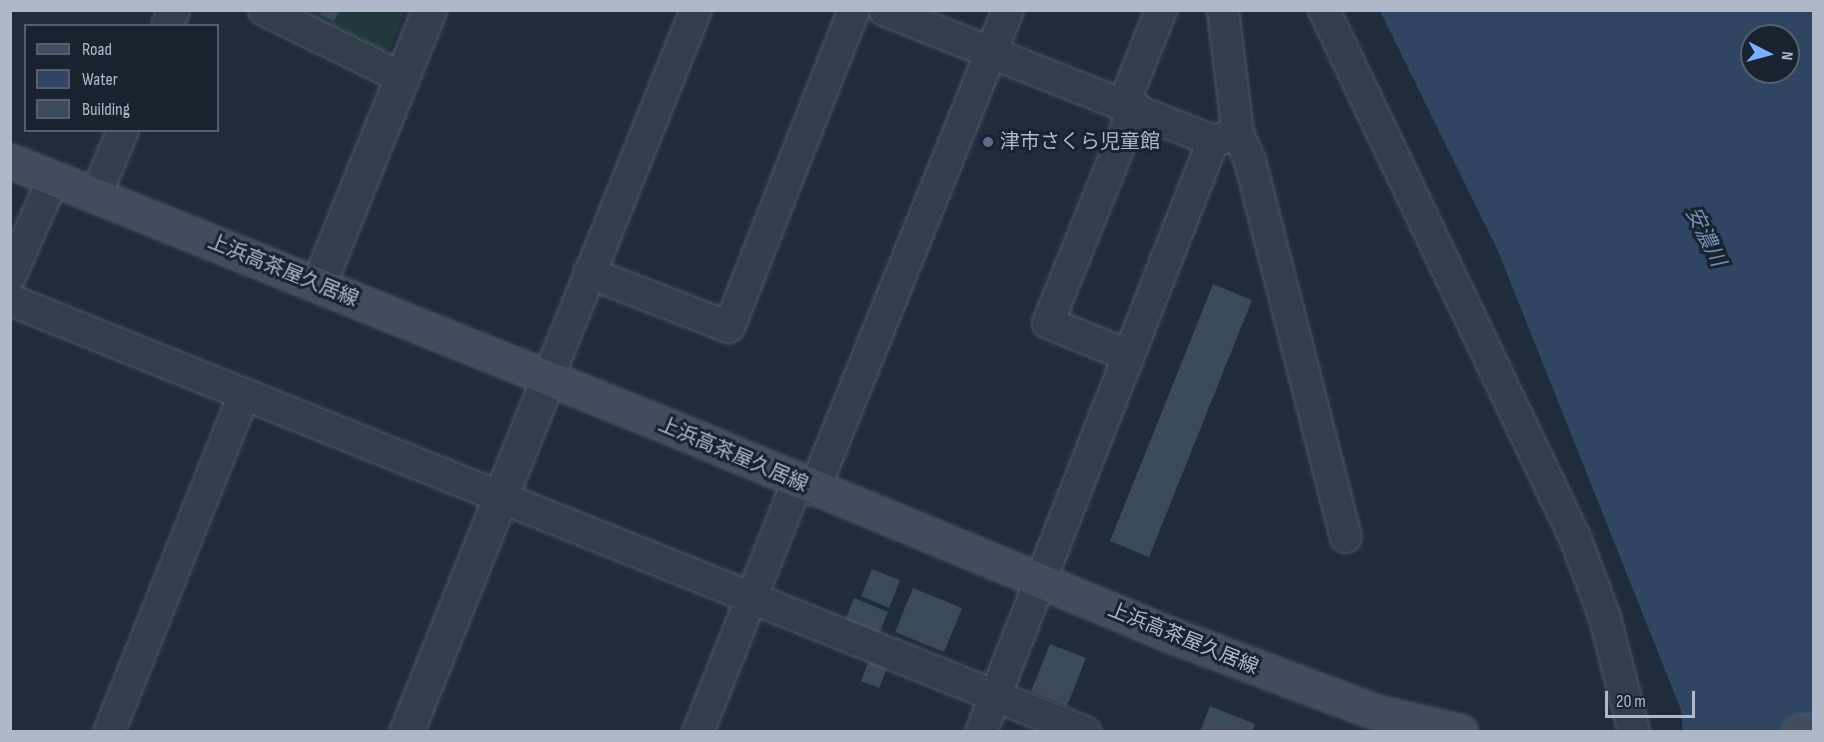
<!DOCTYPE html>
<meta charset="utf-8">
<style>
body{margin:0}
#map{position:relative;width:1824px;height:742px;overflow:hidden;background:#1f2c3b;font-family:"Sofia Sans Condensed","Noto Sans JP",sans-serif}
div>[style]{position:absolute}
.green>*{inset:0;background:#21393c}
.water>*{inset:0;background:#304562}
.building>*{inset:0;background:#3b4a5b}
.roads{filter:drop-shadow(0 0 2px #4e5866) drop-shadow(0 0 2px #4e5866)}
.minor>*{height:30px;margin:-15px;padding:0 15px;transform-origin:15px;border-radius:15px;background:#333d4b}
.tertiary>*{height:33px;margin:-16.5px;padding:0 16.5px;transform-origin:16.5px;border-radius:16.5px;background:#333d4b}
.secondary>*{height:33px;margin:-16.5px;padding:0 16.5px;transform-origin:16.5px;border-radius:16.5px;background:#414c5f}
.dots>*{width:16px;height:16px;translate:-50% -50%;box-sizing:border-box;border:3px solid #192330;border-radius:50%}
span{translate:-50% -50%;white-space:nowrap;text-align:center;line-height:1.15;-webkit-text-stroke:6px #192330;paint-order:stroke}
.poi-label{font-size:20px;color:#aeb8c8}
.left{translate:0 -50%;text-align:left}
.street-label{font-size:20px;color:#aeb8c8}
.water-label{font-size:21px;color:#748eb2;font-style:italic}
.frame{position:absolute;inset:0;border:12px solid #aeb8c8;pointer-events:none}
.legend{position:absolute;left:24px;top:24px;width:195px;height:108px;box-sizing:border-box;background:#192330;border:2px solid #555f6d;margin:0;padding:8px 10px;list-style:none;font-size:18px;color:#aeb8c8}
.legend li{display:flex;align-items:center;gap:12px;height:30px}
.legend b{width:30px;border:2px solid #555f6d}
.north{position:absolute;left:1740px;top:24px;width:60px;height:60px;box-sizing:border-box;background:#192330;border:2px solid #555f6d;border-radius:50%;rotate:96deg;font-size:16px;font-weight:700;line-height:24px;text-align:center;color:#aeb8c8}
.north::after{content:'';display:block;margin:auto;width:21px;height:27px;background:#7cb0ff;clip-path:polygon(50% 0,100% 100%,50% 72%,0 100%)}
.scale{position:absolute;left:1605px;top:691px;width:90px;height:27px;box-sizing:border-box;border:3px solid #aeb8c8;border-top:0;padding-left:8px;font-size:18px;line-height:21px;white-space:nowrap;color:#aeb8c8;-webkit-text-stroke:4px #192330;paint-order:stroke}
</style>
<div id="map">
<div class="green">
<div style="clip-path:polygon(298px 11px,405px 11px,391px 47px,382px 52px)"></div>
</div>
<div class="water">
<div style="clip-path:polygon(evenodd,1380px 11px,1813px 11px,1813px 731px,1683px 731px,1681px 710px,1498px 251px,1380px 11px,1752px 36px,1788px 36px,1788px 72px,1752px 72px,1752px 36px)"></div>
</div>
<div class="building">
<div style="clip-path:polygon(322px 10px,340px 10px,334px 21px,320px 15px)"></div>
<div style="clip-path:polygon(1213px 284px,1252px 300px,1149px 557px,1110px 541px)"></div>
<div style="clip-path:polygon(872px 569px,900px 580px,889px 608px,861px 596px)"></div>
<div style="clip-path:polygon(913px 588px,962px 608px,944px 652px,895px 632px)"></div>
<div style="clip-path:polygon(854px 598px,888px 612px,879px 634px,845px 620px)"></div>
<div style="clip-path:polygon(1050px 644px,1086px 658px,1067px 706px,1031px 691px)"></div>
<div style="clip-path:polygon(870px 658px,888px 665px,879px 688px,861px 681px)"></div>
<div style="clip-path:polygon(1210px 706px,1255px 724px,1252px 732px,1200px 732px)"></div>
</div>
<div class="roads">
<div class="minor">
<div style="left:264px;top:10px;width:153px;rotate:26.1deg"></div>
<div style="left:884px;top:10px;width:354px;rotate:21.7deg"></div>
<div style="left:1213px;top:141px;width:26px;rotate:-16deg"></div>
<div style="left:1238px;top:134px;width:125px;rotate:-96.9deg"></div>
<div style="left:1324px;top:10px;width:587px;rotate:64.57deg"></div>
<div style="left:1576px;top:540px;width:83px;rotate:69.6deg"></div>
<div style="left:1605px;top:618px;width:118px;rotate:75.7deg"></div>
<div style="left:167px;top:26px;width:17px;rotate:-66deg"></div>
<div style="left:1124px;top:103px;width:100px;rotate:-68.3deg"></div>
<div style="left:1238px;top:134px;width:30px;rotate:66deg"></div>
<div style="left:1250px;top:161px;width:388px;rotate:75.7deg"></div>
<div style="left:95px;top:197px;width:73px;rotate:-67.3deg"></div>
<div style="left:589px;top:273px;width:150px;rotate:21.1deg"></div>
<div style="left:729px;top:327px;width:341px;rotate:-68.5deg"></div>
<div style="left:10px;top:277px;width:105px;rotate:-66.4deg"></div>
<div style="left:10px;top:300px;width:1159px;rotate:21.89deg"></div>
<div style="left:1127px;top:355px;width:85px;rotate:-157.9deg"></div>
<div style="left:1048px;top:323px;width:233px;rotate:-68.1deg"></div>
<div style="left:548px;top:378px;width:397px;rotate:-68.1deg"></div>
<div style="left:814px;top:490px;width:518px;rotate:-67.99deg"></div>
<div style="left:109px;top:732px;width:364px;rotate:-68.2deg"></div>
<div style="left:698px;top:732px;width:270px;rotate:-68.3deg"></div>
<div style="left:981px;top:732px;width:635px;rotate:-68.57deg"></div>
</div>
<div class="tertiary">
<div style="left:318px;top:285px;width:297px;rotate:-68deg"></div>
<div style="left:406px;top:732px;width:381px;rotate:-68.1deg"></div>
</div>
<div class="secondary">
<div style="left:10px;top:161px;width:717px;rotate:21.95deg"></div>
<div style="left:675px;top:429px;width:537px;rotate:22.55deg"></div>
<div style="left:1171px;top:635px;width:219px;rotate:20.6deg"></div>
<div style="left:1376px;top:712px;width:87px;rotate:13.2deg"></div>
<div style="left:1799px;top:732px;width:15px;rotate:-8deg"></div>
</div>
</div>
<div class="dots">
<div style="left:988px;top:142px;background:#5c6f8a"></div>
</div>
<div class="poi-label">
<span class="left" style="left:1000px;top:142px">津市さくら児童館</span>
</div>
<div class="street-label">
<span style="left:283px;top:271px;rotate:22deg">上浜高茶屋久居線</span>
<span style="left:733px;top:455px;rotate:23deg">上浜高茶屋久居線</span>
<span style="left:1183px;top:639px;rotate:22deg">上浜高茶屋久居線</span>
</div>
<div class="water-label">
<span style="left:1705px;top:237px;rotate:64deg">安濃川</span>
</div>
<div class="frame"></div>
<ul class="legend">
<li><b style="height:8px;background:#414c5f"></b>Road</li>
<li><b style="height:16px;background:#304562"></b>Water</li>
<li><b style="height:16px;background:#3b4a5b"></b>Building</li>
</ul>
<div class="north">N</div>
<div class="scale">20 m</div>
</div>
